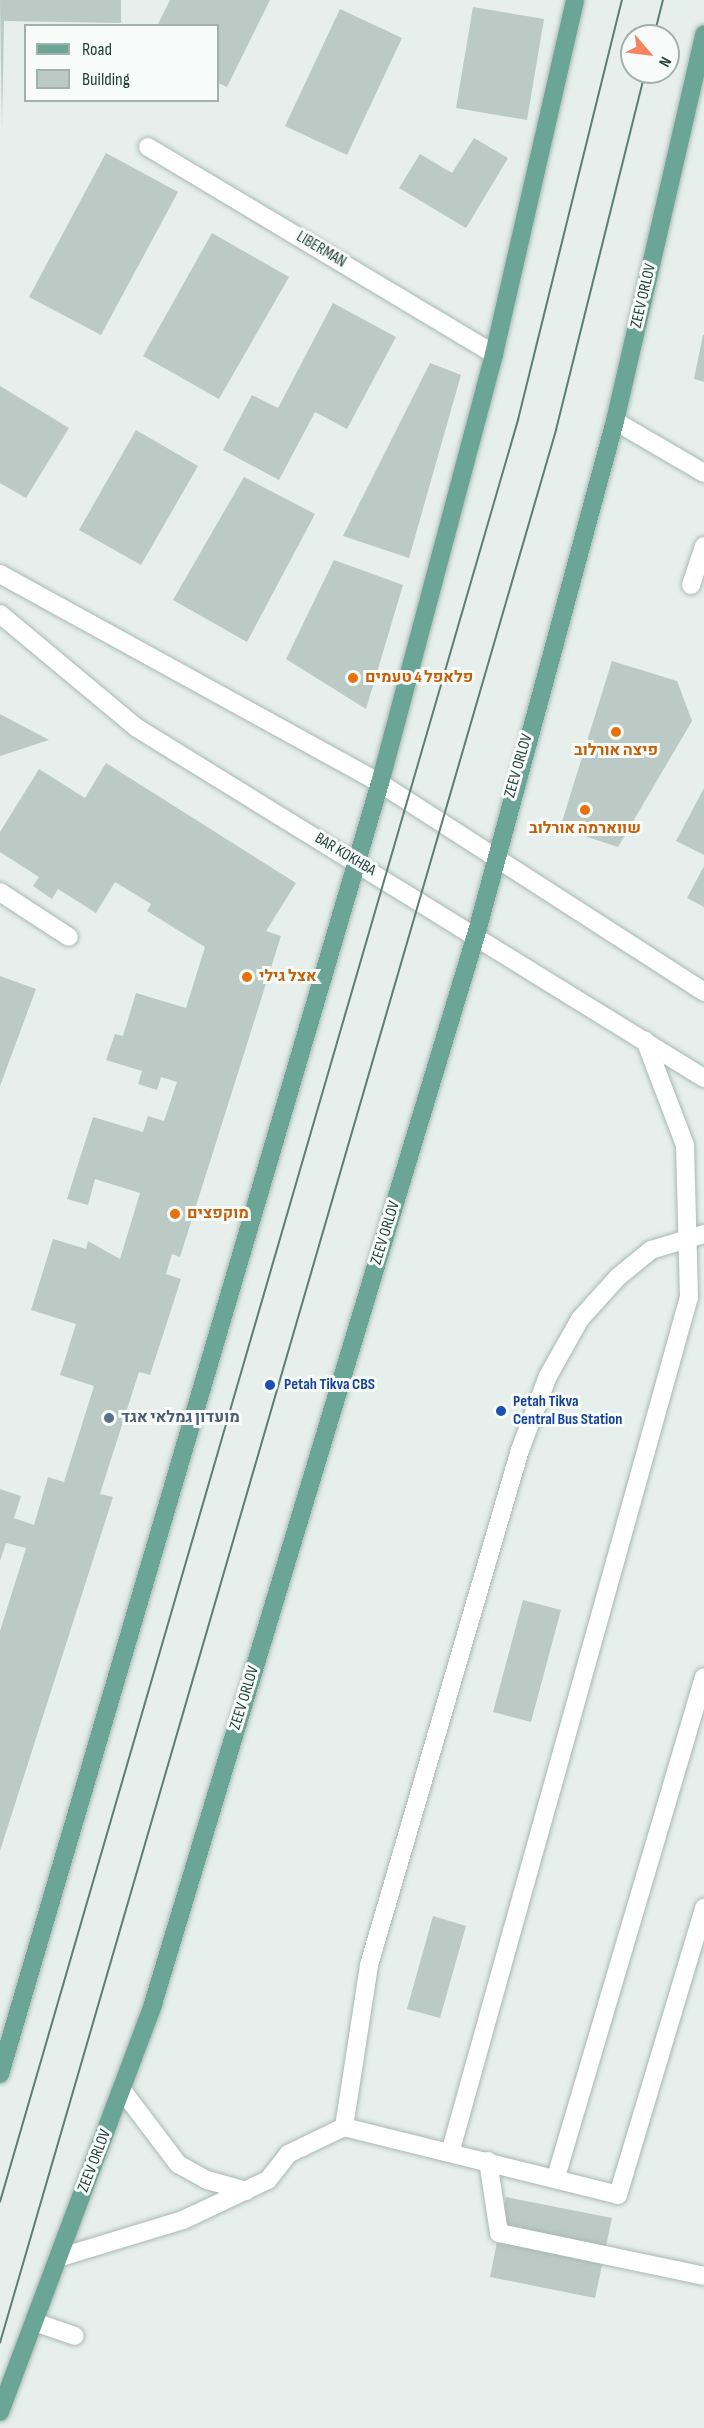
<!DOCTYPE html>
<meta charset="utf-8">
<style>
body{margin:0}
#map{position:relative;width:704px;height:2428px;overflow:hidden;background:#e6efeb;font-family:"Sofia Sans Condensed",Heebo,sans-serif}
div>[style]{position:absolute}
.building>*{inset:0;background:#bbcac4}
.roads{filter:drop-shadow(0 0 2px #a8b8b2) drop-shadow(0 0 2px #a8b8b2)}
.service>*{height:18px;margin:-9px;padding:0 9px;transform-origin:9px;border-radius:9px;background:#fff}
.minor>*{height:18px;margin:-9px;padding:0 9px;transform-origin:9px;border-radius:9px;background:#fff}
.tertiary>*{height:18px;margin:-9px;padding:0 9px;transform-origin:9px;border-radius:9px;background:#fff}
.primary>*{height:18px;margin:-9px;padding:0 9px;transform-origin:9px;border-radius:9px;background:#6aa596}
.tram>*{height:1.5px;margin:-0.75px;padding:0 0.75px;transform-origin:0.75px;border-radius:0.75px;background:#5f7d75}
.dots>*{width:16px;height:16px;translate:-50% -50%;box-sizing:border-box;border:3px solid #f7fbf9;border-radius:50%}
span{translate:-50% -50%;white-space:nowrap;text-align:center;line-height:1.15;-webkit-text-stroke:6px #f7fbf9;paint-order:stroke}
.street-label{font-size:16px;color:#24423a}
.food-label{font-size:16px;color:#c56008;font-weight:700}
.left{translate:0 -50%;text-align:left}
.transit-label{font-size:16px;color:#164399;font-weight:700}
.service-label{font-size:16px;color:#4e5e75;font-weight:700}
.legend{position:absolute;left:24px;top:24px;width:195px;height:78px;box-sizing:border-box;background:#f7fbf9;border:2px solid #a3b1ad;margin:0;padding:8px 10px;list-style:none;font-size:18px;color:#24423a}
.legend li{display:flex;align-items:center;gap:12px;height:30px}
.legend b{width:30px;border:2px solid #a3b1ad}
.north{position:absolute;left:620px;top:24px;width:60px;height:60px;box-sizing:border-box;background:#f7fbf9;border:2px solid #a3b1ad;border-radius:50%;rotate:118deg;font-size:16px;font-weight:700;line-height:24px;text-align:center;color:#24423a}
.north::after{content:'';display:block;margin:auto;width:21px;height:27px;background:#f4845f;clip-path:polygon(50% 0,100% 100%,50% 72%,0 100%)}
</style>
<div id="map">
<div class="building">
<div style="clip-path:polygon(0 0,121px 0,121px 23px,4px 21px,2px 128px)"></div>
<div style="clip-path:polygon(170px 0,270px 0,227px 87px,218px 83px,218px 26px,157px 26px)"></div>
<div style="clip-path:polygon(473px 7px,544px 19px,527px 120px,456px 108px)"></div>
<div style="clip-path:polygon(340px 9px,402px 38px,347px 155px,285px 126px)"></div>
<div style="clip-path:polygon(474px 138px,508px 158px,466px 228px,399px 188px,420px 154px,452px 173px)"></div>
<div style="clip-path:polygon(106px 153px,178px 192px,101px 335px,29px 297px)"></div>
<div style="clip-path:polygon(212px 233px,289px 277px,219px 399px,143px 356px)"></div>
<div style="clip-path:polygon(333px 303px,396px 337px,347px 429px,315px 412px,279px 480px,223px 450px,252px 395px,278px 408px)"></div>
<div style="clip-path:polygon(703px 335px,704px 335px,704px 382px,694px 379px)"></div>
<div style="clip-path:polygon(430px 363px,461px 375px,409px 558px,343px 536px)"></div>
<div style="clip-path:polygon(0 386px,69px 428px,26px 498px,0 483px)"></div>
<div style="clip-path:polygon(136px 430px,198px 466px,141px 565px,79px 530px)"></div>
<div style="clip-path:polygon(244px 477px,315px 514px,247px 642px,173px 600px)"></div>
<div style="clip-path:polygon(334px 560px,403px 585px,366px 709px,286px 659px)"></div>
<div style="clip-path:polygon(612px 661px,677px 681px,692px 721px,618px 847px,560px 828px)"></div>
<div style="clip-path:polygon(0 714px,49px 740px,0 756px)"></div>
<div style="clip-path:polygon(106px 763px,296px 883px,266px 931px,281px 936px,180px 1257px,172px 1254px,166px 1274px,181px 1279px,150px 1375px,139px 1372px,113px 1453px,100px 1494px,113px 1497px,0 1851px,0 1631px,26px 1548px,6px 1543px,0 1561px,0 1489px,21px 1496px,14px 1518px,34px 1525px,48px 1477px,64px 1482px,94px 1386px,60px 1375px,76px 1324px,31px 1310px,53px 1239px,86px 1249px,88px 1241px,120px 1259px,140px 1193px,95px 1179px,88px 1205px,67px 1199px,93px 1117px,143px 1132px,148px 1116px,164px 1121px,177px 1082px,161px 1077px,157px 1090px,138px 1084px,142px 1071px,106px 1060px,115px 1034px,123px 1036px,136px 993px,186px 1008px,205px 947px,147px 911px,151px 904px,115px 882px,96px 913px,58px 889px,52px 899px,33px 886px,39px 877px,0 852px,0 832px,39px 769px,85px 798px)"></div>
<div style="clip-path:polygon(704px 788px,704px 855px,676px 841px)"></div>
<div style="clip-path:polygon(704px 866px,704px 907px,687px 898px)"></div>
<div style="clip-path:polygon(0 976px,36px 989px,0 1086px)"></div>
<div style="clip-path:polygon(523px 1600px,561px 1610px,531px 1722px,493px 1712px)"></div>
<div style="clip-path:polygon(433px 1916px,466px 1926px,440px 2018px,407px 2009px)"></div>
<div style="clip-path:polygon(506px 2197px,612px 2218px,595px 2298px,490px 2277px)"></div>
</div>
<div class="roads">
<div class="service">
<div style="left:691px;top:585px;width:41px;rotate:-71.6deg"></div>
<div style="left:0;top:892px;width:82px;rotate:33.1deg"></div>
<div style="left:122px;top:2090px;width:93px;rotate:52.9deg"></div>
<div style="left:178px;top:2164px;width:33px;rotate:29deg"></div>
<div style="left:207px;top:2180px;width:41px;rotate:15.4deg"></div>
<div style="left:344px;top:2127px;width:164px;rotate:-81.2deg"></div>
<div style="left:369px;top:1965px;width:537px;rotate:-73.66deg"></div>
<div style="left:520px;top:1450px;width:79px;rotate:-69.3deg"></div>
<div style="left:548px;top:1376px;width:65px;rotate:-60.7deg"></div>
<div style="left:580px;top:1319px;width:57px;rotate:-47.9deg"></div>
<div style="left:618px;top:1277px;width:43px;rotate:-39.3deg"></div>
<div style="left:651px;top:1250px;width:55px;rotate:-16.8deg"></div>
<div style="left:450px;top:2153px;width:889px;rotate:-74.4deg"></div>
<div style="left:689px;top:1297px;width:152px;rotate:-91.5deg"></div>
<div style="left:685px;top:1145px;width:112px;rotate:-110.9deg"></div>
<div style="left:488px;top:2161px;width:73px;rotate:81.3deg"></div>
<div style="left:499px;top:2233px;width:209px;rotate:11.8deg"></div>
<div style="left:556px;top:2177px;width:521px;rotate:-73.51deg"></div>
<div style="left:58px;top:2258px;width:131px;rotate:-16.9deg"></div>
<div style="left:183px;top:2220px;width:94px;rotate:-25.2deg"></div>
<div style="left:268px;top:2180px;width:33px;rotate:-52deg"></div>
<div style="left:288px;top:2154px;width:62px;rotate:-25.7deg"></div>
<div style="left:344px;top:2127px;width:282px;rotate:13.9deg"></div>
<div style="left:618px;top:2195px;width:300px;rotate:-73.3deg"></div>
<div style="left:34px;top:2322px;width:43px;rotate:18.9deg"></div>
</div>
<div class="minor">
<div style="left:148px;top:147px;width:403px;rotate:30.9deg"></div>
<div style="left:615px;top:421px;width:103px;rotate:30.3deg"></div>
</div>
<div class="tertiary">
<div style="left:0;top:574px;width:434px;rotate:28.8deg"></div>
<div style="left:380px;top:783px;width:386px;rotate:32.8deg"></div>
<div style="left:0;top:614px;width:178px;rotate:39.8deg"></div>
<div style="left:137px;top:728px;width:666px;rotate:31.69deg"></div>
</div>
<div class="primary">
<div style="left:0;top:2074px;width:1346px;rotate:-73.6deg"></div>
<div style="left:380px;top:783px;width:444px;rotate:-75.1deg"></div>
<div style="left:494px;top:354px;width:363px;rotate:-77.1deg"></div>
<div style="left:0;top:2412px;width:436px;rotate:-69.4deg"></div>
<div style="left:153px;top:2004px;width:1117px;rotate:-73.19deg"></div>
<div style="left:476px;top:935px;width:532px;rotate:-74.87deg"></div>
<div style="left:615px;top:421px;width:397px;rotate:-77deg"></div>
</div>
</div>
<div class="tram">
<div style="left:654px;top:36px;width:37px;rotate:-76deg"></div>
<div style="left:0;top:2202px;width:1856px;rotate:-73.79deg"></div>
<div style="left:518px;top:420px;width:433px;rotate:-76.1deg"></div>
<div style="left:0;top:2343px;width:1992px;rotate:-73.79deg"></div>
<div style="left:556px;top:430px;width:369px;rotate:-76deg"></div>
</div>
<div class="dots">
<div style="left:353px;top:678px;background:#e8710a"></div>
<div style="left:616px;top:732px;background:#e8710a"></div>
<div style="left:585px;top:810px;background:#e8710a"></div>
<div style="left:247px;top:977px;background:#e8710a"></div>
<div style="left:175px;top:1214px;background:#e8710a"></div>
<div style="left:270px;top:1385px;background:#1a4fb4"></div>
<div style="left:501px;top:1411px;background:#1a4fb4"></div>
<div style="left:109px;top:1418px;background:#5c6f8a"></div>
</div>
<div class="street-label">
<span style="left:321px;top:250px;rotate:31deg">LIBERMAN</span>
<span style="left:644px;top:296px;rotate:-77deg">ZEEV ORLOV</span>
<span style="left:519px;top:766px;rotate:-74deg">ZEEV ORLOV</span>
<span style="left:345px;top:855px;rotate:31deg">BAR KOKHBA</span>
<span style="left:386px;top:1233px;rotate:-73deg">ZEEV ORLOV</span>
<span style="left:245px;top:1698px;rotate:-73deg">ZEEV ORLOV</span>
<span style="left:95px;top:2161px;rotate:-69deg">ZEEV ORLOV</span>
</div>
<div class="food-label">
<span class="left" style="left:365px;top:678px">פלאפל 4 טעמים</span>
<span style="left:616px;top:751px">פיצה אורלוב</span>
<span style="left:585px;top:829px">שווארמה אורלוב</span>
<span class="left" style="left:259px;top:977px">אצל גילי</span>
<span class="left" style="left:187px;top:1214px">מוקפצים</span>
</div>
<div class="transit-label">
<span class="left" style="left:284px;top:1385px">Petah Tikva CBS</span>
<span class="left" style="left:513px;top:1411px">Petah Tikva<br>Central Bus Station</span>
</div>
<div class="service-label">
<span class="left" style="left:121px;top:1418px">מועדון גמלאי אגד</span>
</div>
<ul class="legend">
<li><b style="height:8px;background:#6aa596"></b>Road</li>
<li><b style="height:16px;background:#bbcac4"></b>Building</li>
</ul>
<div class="north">N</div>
</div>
